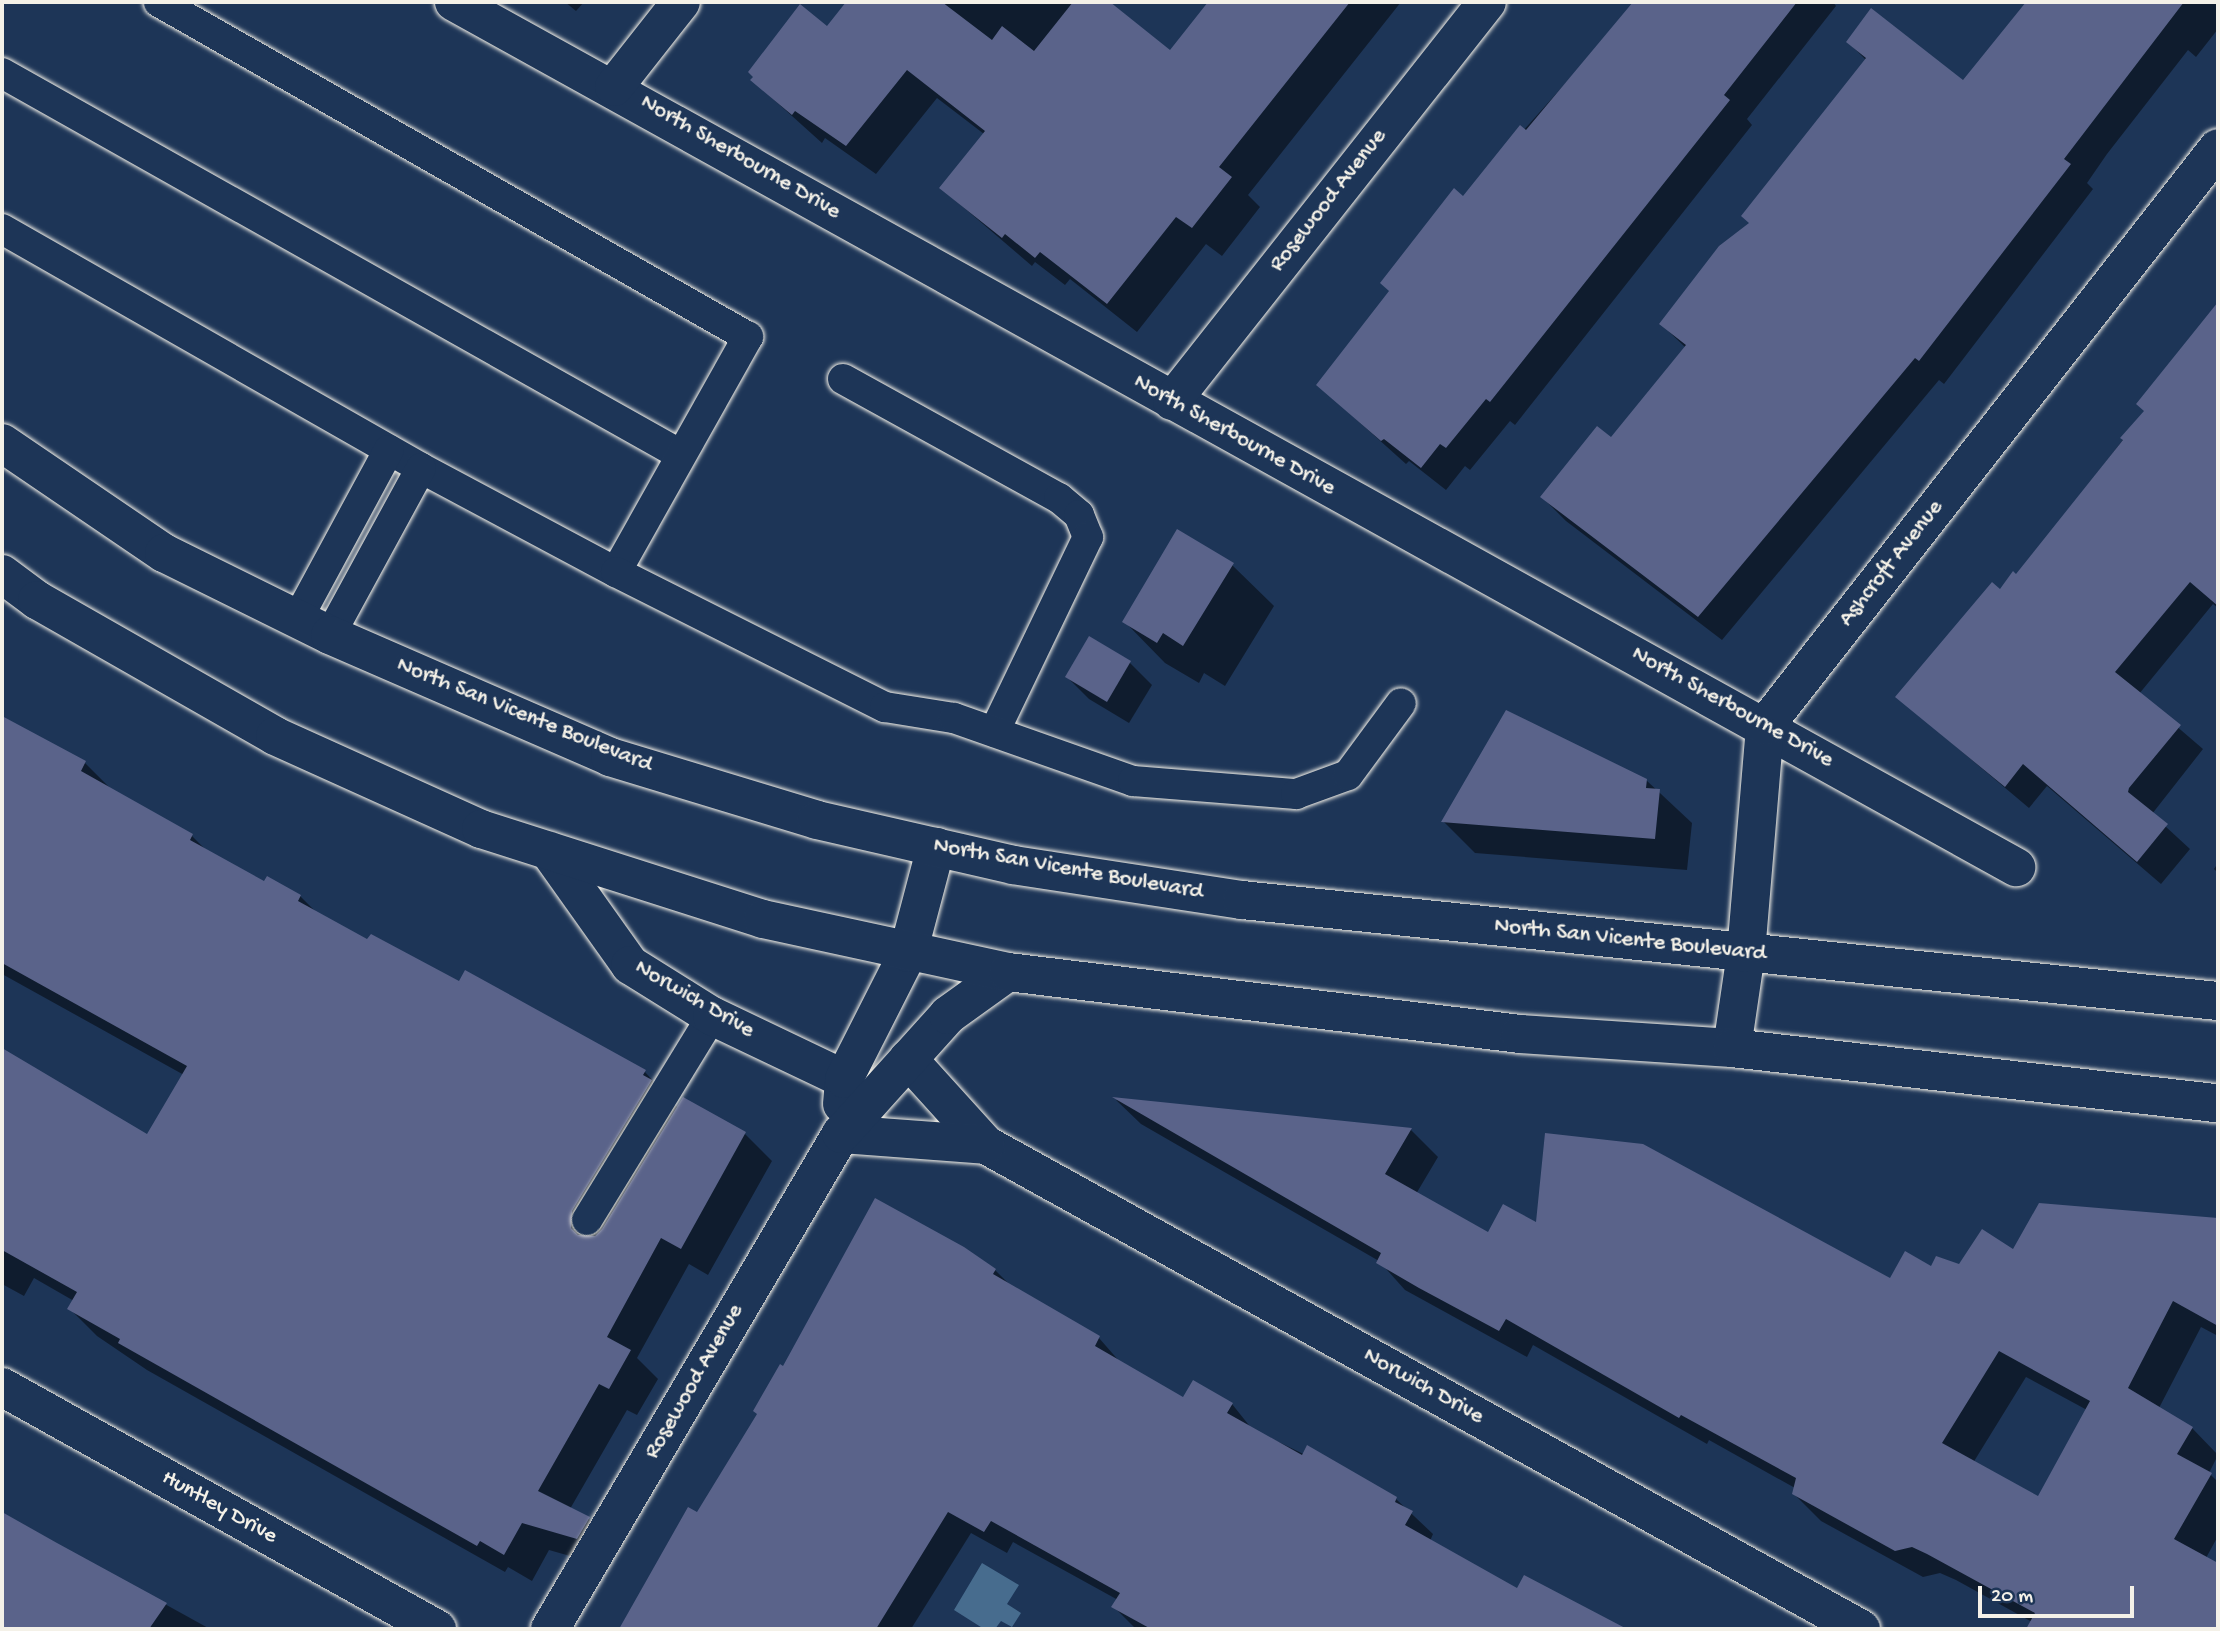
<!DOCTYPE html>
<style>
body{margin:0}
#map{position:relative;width:2220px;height:1631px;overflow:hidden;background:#1d3557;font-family:"Gochi Hand",sans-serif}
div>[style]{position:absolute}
.water>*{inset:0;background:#476c8e}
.shadow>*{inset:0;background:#0007}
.building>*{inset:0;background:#5a638a}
.roads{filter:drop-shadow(0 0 2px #f4f1e8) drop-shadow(0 0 2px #f4f1e8)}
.lane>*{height:30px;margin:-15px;padding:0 15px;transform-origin:15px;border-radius:15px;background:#1d3557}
.street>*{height:38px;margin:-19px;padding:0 19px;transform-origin:19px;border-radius:19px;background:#1d3557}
.secondary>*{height:38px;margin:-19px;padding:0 19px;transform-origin:19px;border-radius:19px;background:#1d3557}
span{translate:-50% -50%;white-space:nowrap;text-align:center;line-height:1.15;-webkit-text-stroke:7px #1d3557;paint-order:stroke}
.street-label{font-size:23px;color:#f4f1e8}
.frame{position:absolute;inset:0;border:4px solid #f4f1e8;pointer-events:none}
.scale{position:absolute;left:1978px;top:1586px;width:156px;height:32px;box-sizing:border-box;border:4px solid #f4f1e8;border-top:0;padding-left:9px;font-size:21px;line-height:24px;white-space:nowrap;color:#f4f1e8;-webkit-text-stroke:5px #1d3557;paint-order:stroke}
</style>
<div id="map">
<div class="water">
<div style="clip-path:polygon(982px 1563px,1019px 1585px,1007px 1604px,1021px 1613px,1012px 1627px,1001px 1621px,995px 1629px,984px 1629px,954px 1610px)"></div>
</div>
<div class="shadow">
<div style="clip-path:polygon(565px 2px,584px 2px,576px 11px)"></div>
<div style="clip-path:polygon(848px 2px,1107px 2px,1170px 53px,1210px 2px,1401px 2px,1248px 195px,1260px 207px,1222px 256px,1206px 244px,1137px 332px,1070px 279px,1065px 285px,1035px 262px,1032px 266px,941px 188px,984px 134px,937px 98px,876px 174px,825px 138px,822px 143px,752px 80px,827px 28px)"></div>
<div style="clip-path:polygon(1638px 2px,1833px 2px,1836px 6px,1747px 119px,1752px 125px,1515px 425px,1510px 421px,1470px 470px,1465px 466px,1446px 490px,1409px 461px,1406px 464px,1318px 385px,1463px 198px)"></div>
<div style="clip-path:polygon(2028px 2px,2218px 2px,2218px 29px,2196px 57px,2188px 50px,2107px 154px,2087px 183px,2093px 189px,1944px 384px,1939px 380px,1722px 640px,1566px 521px,1542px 497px,1611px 439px,1686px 348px,1661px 324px,1750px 224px,1866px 60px,1848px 42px,1963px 83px)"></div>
<div style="clip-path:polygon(2218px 318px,2218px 608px,2213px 604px,2139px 694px,2203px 749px,2152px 814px,2190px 849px,2161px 884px,2047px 786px,2029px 808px,1897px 697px,2017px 576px)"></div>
<div style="clip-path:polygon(1232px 565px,1274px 606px,1225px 686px,1204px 673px,1199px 683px,1165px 663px,1124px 621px)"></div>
<div style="clip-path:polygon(1090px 639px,1130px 663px,1152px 685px,1129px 723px,1089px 699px,1067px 677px)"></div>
<div style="clip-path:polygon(2px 717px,85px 763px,112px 790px,192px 836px,207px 851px,265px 884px,300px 896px,317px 913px,368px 942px,645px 1072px,678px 1108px,745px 1134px,772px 1161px,708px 1275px,689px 1264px,637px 1358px,658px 1379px,637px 1415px,627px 1410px,570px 1509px,589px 1519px,616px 1546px,605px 1566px,549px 1550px,532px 1581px,508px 1567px,505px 1572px,147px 1370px,97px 1336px,70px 1309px,74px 1301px,34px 1278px,24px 1296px,2px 1284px,2px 1109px,27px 1065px,148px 1137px,184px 1075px,2px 974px)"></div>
<div style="clip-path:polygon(1646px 780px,1692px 823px,1687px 870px,1475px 853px,1443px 821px)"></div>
<div style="clip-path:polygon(2218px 863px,2218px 873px,2214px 869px)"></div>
<div style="clip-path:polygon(evenodd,1116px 1100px,1411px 1130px,1438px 1157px,1416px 1194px,1489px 1234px,1538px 1225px,1891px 1280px,2014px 1251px,2040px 1205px,2218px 1220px,2218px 1336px,2201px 1327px,2159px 1408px,2192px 1428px,2218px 1455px,2209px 1473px,2218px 1482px,2218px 1536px,2206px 1558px,2218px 1565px,2218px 1629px,2035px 1629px,2032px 1622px,1956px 1580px,1940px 1573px,1923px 1577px,1821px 1521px,1794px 1494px,1795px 1488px,1709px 1440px,1707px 1444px,1533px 1345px,1527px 1357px,1405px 1290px,1379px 1261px,1141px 1124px,1116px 1100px,2026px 1377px,2087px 1410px,2039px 1499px,1973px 1463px,2026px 1377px)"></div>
<div style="clip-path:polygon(995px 1270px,1012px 1287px,1099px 1338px,1120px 1362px,1184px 1400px,1193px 1383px,1232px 1404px,1252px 1429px,1396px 1499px,1433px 1534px,1430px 1541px,1518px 1590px,1525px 1577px,1619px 1629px,1136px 1629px,1114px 1607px,1118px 1600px,1013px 1542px,1007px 1553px,971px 1533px,911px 1629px,634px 1629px,626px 1621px,698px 1514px)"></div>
<div style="clip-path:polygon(2px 1514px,210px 1629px,2px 1629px)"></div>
</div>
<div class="building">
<div style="clip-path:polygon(846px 2px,942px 2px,992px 40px,1002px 26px,1034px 51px,1073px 2px,1110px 2px,1170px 50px,1208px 2px,1350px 2px,1219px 167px,1232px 177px,1192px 228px,1176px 217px,1107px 304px,1040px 252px,1035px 258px,1005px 234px,1002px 238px,939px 188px,985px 131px,907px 70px,846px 146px,795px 111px,792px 115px,750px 80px,753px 77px,748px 72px,800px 4px,827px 26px)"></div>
<div style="clip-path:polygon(1633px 2px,1797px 2px,1724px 95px,1730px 100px,1490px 402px,1486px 399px,1446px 448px,1440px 444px,1421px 468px,1384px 439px,1381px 441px,1316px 385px,1389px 291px,1380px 283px,1454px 188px,1463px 196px,1520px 125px,1526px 130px)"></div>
<div style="clip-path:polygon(2026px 2px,2184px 2px,2064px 159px,2071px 164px,1919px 361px,1915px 358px,1698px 617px,1540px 497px,1597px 426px,1611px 437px,1686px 345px,1659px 324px,1719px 246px,1749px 223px,1741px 216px,1866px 58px,1846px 42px,1871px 8px,1963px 80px)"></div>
<div style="clip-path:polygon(2218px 302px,2218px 606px,2190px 582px,2115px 672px,2181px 725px,2129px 788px,2128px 792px,2168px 824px,2137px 862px,2023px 764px,2005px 787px,1895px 697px,1992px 582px,2000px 589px,2013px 571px,2016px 574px,2123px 440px,2120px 438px,2144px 411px,2136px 404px)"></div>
<div style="clip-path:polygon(1177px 529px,1234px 563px,1183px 646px,1163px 633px,1157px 643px,1122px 622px)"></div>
<div style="clip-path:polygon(1089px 636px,1131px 661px,1107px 702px,1065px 677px)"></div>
<div style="clip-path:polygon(1506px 710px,1647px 779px,1646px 788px,1660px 789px,1655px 839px,1441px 822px)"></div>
<div style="clip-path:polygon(2px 716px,86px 761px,81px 771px,193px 834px,190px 840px,264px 881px,267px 876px,301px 895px,298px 901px,367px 939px,371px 934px,459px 981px,465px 970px,646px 1070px,643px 1075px,652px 1080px,572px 1211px,571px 1228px,578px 1235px,595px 1236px,602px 1229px,683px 1097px,746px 1132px,681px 1249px,661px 1238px,607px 1337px,631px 1350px,609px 1389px,599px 1384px,538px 1491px,590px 1517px,577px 1539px,522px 1523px,504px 1555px,480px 1541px,477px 1546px,118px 1343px,120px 1339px,67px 1309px,77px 1292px,2px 1250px,2px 1048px,147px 1134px,187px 1066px,2px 963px)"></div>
<div style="clip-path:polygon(evenodd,1112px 1097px,1412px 1128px,1385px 1174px,1488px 1232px,1503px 1204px,1536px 1222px,1545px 1133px,1643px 1144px,1890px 1278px,1905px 1251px,1931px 1266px,1936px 1256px,1959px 1264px,1982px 1229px,2013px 1249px,2039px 1203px,2218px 1218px,2218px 1326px,2173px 1301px,2128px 1388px,2193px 1427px,2177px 1454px,2212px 1473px,2174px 1539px,2218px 1563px,2218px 1629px,2026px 1629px,2035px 1613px,1927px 1554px,1912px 1547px,1895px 1551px,1792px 1494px,1796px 1478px,1681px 1415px,1679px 1418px,1506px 1319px,1499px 1331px,1419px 1288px,1376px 1263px,1381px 1253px,1112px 1097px,1999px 1351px,2090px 1401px,2038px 1496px,1942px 1443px,1999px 1351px)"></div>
<div style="clip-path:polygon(875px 1198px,964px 1247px,996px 1269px,993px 1274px,1100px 1336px,1095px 1346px,1183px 1397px,1193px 1380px,1233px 1403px,1227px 1413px,1302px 1455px,1307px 1445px,1397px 1497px,1395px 1502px,1413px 1511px,1405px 1525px,1517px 1588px,1524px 1575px,1627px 1629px,1151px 1629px,1111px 1607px,1120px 1593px,991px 1521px,984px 1532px,948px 1512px,876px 1629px,619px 1629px,688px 1507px,697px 1512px,757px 1414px,753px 1411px,780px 1364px,783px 1366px)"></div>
<div style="clip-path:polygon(2px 1512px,57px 1543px,167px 1603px,149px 1629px,2px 1629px)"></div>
</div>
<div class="roads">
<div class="lane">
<div style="left:2px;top:73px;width:779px;rotate:29.36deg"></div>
<div style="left:2px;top:229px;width:482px;rotate:29.7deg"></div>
<div style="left:421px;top:468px;width:221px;rotate:28.1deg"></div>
<div style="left:616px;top:572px;width:270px;rotate:-60.7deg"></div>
<div style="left:748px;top:337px;width:678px;rotate:-150.37deg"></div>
<div style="left:843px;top:379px;width:247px;rotate:28.9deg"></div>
<div style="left:1059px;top:498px;width:26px;rotate:40deg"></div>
<div style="left:1079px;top:515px;width:24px;rotate:68deg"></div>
<div style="left:1088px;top:537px;width:216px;rotate:115.7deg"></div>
<div style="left:616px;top:572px;width:301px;rotate:26.7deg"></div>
<div style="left:885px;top:707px;width:70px;rotate:9.1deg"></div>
<div style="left:954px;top:718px;width:190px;rotate:19.4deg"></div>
<div style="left:1133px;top:781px;width:164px;rotate:4.6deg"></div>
<div style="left:1296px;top:794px;width:55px;rotate:-20.1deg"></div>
<div style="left:1348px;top:775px;width:89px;rotate:-53.6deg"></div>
<div style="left:298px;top:618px;width:191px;rotate:-61.6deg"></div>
<div style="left:330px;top:635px;width:190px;rotate:-61.4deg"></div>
<div style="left:587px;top:1220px;width:239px;rotate:-58.5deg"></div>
</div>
<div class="street">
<div style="left:454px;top:2px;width:1786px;rotate:28.98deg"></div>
<div style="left:614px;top:87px;width:108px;rotate:-51.8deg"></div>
<div style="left:1172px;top:401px;width:508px;rotate:-51.71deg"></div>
<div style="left:549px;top:851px;width:140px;rotate:54.6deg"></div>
<div style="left:630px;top:965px;width:97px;rotate:31.9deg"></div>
<div style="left:712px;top:1016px;width:146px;rotate:25.5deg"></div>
<div style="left:1732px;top:1048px;width:96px;rotate:-81.6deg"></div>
<div style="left:1746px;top:953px;width:228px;rotate:-85.2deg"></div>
<div style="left:1765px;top:726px;width:734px;rotate:-51.91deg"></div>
<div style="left:908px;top:1059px;width:116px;rotate:47.8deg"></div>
<div style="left:986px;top:1145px;width:1000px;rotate:28.95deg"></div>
<div style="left:842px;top:1104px;width:25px;rotate:-85deg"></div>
<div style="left:844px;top:1079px;width:141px;rotate:-63.1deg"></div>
<div style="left:908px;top:953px;width:110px;rotate:-75.2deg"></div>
<div style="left:841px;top:1134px;width:145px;rotate:4.3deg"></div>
<div style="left:2px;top:1387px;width:498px;rotate:29.1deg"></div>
<div style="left:550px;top:1629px;width:574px;rotate:-59.55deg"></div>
<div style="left:841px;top:1134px;width:160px;rotate:-48deg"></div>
<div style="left:948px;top:1015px;width:74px;rotate:-35.6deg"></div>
</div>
<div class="secondary">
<div style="left:2px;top:443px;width:196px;rotate:34.2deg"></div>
<div style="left:164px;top:553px;width:185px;rotate:26.3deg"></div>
<div style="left:330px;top:635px;width:305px;rotate:23.5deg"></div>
<div style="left:610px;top:757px;width:216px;rotate:16.9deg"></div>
<div style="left:817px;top:820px;width:201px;rotate:12.9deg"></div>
<div style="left:1013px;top:865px;width:232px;rotate:8.7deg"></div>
<div style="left:1242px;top:900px;width:981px;rotate:5.91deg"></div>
<div style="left:2px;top:574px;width:44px;rotate:36.6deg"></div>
<div style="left:37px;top:600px;width:274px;rotate:29.7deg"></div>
<div style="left:275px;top:736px;width:226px;rotate:24.3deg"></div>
<div style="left:481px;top:829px;width:296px;rotate:17.7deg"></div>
<div style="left:763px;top:919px;width:251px;rotate:12.2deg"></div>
<div style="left:1008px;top:972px;width:516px;rotate:6.9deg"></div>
<div style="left:1520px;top:1034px;width:212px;rotate:3.8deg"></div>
<div style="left:1732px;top:1048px;width:489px;rotate:6.5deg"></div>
</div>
</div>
<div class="street-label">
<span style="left:740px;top:158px;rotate:30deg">North Sherbourne Drive</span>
<span style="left:1329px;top:201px;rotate:-52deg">Rosewood Avenue</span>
<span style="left:1234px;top:436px;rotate:29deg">North Sherbourne Drive</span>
<span style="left:1892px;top:564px;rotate:-52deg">Ashcroft Avenue</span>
<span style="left:1732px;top:708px;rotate:29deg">North Sherbourne Drive</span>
<span style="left:524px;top:716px;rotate:22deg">North San Vicente Boulevard</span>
<span style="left:1068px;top:870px;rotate:10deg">North San Vicente Boulevard</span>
<span style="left:1630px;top:941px;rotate:6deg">North San Vicente Boulevard</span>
<span style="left:694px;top:1000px;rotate:30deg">Norwich Drive</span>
<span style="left:695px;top:1382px;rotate:-60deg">Rosewood Avenue</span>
<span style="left:1423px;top:1387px;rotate:29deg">Norwich Drive</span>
<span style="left:219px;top:1508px;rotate:29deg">Huntley Drive</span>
</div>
<div class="frame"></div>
<div class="scale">20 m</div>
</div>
